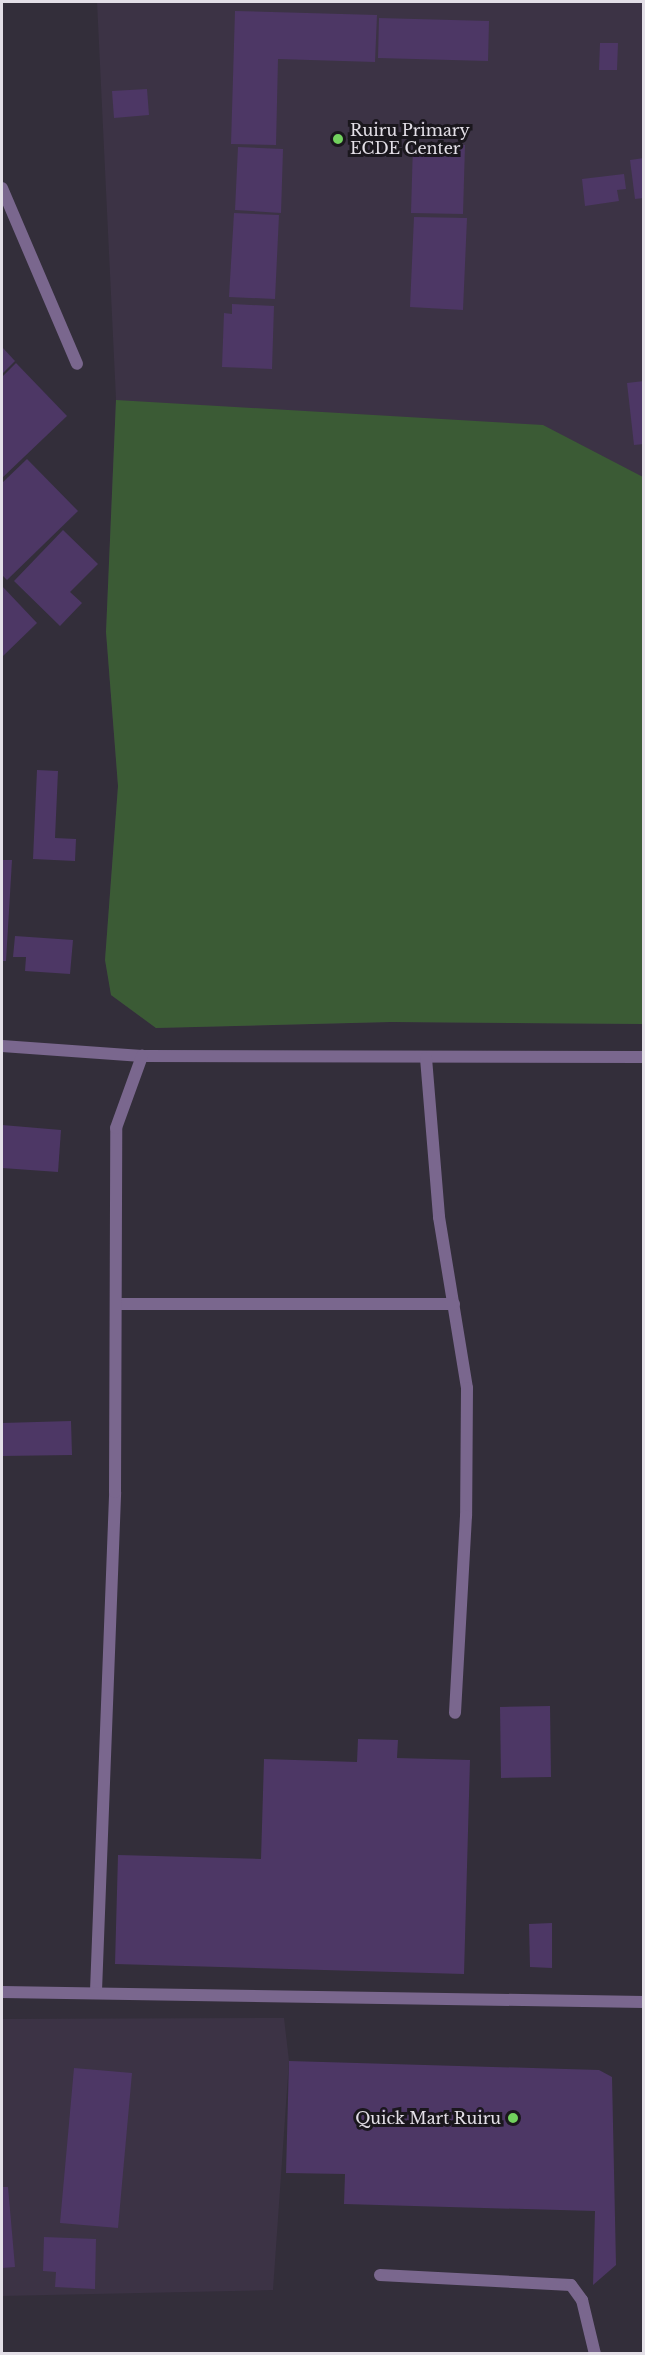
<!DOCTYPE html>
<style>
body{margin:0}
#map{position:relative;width:645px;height:2355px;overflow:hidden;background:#332e3a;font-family:"Libre Baskerville",serif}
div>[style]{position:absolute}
.built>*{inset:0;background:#3c3345}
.green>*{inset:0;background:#3b5b35}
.building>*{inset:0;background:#4d3765}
.lane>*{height:12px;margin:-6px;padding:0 6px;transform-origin:6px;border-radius:6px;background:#7a678e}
.street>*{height:12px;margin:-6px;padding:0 6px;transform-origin:6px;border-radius:6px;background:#7a678e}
.dots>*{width:16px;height:16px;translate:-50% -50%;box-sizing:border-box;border:3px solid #1a171d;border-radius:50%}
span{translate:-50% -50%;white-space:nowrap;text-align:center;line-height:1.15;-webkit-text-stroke:6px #1a171d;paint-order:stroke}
.poi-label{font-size:16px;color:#e3dfe7}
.left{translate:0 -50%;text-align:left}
.right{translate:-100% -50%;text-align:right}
.frame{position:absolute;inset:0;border:3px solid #e3dfe7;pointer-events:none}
</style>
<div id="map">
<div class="built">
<div style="clip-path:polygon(97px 2px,643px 2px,643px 1024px,391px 1022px,156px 1028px,111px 995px,105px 960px,118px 786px,106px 632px,116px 399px)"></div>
<div style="clip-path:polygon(284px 2018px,289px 2061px,273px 2290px,2px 2296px,2px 2019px)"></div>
</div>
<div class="green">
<div style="clip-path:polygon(116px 400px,543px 425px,643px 477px,643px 1024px,391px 1022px,156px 1028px,111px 995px,105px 960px,118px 786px,106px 632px)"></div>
</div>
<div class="building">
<div style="clip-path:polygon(235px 11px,377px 15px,375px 62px,278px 59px,276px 145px,231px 144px)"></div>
<div style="clip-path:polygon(379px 18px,489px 21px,488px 61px,378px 58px)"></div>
<div style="clip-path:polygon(600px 43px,618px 43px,617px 70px,599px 70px)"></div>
<div style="clip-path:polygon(147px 89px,149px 115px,114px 118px,112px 91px)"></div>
<div style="clip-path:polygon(413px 144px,465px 145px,463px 214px,411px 213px)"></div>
<div style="clip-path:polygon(238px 147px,283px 149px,281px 213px,235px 210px)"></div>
<div style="clip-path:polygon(644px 158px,644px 198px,635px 199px,630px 160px)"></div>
<div style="clip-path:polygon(624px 174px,626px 189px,617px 190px,619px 201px,585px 206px,582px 179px)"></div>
<div style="clip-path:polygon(234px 213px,279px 215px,275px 299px,229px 297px)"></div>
<div style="clip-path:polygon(414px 217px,467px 218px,463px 310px,410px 307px)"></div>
<div style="clip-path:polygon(232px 304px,274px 306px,272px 369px,222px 367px,224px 313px,232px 314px)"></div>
<div style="clip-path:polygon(2px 347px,15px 361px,2px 374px)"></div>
<div style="clip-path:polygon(16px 363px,67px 416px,2px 478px,2px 377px)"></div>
<div style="clip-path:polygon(644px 381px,644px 444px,634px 445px,627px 383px)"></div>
<div style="clip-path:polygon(27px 459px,78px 511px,7px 580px,2px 575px,2px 483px)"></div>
<div style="clip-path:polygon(63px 530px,98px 564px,70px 592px,82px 603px,60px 626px,14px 581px)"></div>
<div style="clip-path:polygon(2px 586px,37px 623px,2px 657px)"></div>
<div style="clip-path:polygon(37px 770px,58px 771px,55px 838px,76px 839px,75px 861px,33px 859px)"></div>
<div style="clip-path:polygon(2px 860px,12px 860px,6px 961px,2px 961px)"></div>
<div style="clip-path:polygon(15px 936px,73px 940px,70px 974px,25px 971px,26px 957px,13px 957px)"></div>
<div style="clip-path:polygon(2px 1125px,61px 1130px,58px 1172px,2px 1168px)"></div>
<div style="clip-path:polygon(71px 1421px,72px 1455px,2px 1456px,2px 1423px)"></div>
<div style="clip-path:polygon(550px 1706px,551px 1777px,501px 1778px,500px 1707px)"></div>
<div style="clip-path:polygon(358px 1739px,398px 1740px,397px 1758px,470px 1760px,464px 1974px,115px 1964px,118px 1855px,261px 1859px,264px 1759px,357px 1762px)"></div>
<div style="clip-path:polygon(552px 1923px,552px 1968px,530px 1967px,529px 1924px)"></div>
<div style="clip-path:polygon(289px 2061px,599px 2070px,612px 2077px,616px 2265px,593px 2285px,595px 2211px,344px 2204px,345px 2174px,286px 2173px)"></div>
<div style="clip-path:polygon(74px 2068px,132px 2073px,118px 2228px,60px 2223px)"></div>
<div style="clip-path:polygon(2px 2187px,8px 2187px,15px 2267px,2px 2268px)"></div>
<div style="clip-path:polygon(44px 2237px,96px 2239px,95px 2289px,55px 2287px,56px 2272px,43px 2271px)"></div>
</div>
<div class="lane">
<div style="left:2px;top:188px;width:191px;rotate:66.9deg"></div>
<div style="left:380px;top:2275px;width:191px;rotate:3deg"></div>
<div style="left:571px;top:2285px;width:19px;rotate:54deg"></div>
<div style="left:582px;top:2300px;width:56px;rotate:76.5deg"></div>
</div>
<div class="street">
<div style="left:2px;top:1046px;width:140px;rotate:4.1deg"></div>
<div style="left:142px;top:1056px;width:502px;rotate:0.11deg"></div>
<div style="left:426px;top:1058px;width:160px;rotate:85.3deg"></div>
<div style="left:439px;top:1217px;width:173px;rotate:80.7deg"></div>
<div style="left:467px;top:1388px;width:128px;rotate:90.4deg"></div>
<div style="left:466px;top:1516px;width:197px;rotate:93.2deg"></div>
<div style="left:118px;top:1304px;width:336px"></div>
<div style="left:96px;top:1991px;width:499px;rotate:-87.8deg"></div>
<div style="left:115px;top:1492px;width:364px;rotate:-89.8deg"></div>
<div style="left:116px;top:1128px;width:77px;rotate:-70.1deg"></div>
<div style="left:2px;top:1992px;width:642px;rotate:0.89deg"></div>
</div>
<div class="dots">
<div style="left:338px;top:139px;background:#72d25e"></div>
<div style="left:513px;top:2118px;background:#72d25e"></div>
</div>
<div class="poi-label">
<span class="left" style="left:350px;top:139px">Ruiru Primary<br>ECDE Center</span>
<span class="right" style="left:501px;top:2118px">Quick Mart Ruiru</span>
</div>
<div class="frame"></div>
</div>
